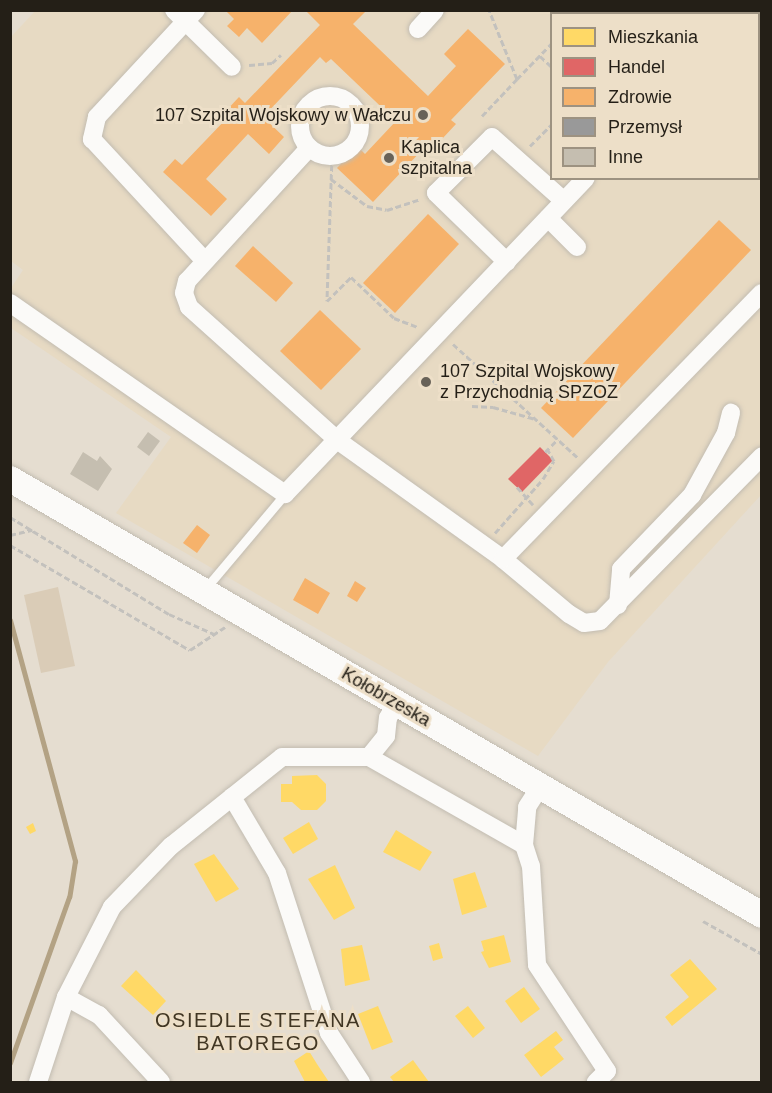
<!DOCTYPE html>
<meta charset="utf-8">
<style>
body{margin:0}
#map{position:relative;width:772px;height:1093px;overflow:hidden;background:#e5ddd0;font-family:Arial,sans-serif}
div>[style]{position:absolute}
.built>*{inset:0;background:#e7dac3}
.green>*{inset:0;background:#daccb7}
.homes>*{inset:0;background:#ffd966}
.shops>*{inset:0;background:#e06666}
.health>*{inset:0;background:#f6b26b}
.industry>*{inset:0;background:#999}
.stream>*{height:5px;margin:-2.5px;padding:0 2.5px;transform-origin:2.5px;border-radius:2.5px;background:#b3a284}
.building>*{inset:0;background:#c5beb0}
.path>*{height:3px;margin-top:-1.5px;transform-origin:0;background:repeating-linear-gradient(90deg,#c3c1bd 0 6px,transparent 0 9px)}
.roads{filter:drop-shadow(0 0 2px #c2bcb1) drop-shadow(0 0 2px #c2bcb1)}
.service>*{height:9px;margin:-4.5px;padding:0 4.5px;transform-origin:4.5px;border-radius:4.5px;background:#fbfaf8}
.minor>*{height:18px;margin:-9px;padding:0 9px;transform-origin:9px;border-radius:9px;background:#fbfaf8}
.minor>.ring{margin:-9px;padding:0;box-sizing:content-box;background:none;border:18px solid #fbfaf8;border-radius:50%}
.secondary>*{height:26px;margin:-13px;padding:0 13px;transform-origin:13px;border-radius:13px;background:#fbfaf8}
.dots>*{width:16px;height:16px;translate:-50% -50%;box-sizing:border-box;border:3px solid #eddfc8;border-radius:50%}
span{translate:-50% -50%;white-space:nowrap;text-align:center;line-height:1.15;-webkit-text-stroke:6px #eddfc8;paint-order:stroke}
.poi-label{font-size:18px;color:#241f17}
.right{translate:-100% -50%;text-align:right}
.left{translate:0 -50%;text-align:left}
.street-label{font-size:18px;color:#241f17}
.neighbourhood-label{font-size:20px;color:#413623;letter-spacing:1.5px}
.frame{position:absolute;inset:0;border:12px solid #241f17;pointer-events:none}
.legend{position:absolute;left:550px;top:12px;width:210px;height:168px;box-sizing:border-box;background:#eddfc8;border:2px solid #9d9281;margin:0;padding:8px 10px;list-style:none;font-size:18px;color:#241f17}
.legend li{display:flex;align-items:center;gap:12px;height:30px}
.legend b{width:30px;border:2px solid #9d9281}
</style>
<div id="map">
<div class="built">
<div style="clip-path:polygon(evenodd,36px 10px,761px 11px,761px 495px,608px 662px,538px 756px,116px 513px,171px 437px,11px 328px,11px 288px,23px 270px,11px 261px,10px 38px,36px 10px,552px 14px,758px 14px,758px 178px,552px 178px,552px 14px)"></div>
</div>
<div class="green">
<div style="clip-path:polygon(58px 587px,75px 666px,41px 673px,24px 595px)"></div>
</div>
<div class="homes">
<div style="clip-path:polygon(317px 775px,326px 784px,326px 801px,317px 810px,301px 810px,292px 802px,281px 802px,281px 784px,292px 784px,292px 776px)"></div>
<div style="clip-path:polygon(309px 822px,318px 839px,293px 854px,283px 838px)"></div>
<div style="clip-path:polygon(33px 823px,36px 831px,30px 834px,26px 827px)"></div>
<div style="clip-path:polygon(396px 830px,432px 852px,420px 871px,383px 852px)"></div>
<div style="clip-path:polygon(214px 854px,239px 889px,216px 902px,194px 864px)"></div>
<div style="clip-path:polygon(335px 865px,355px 908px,334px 920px,308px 879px)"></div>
<div style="clip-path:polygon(475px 872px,487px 907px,462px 915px,453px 879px)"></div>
<div style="clip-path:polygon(504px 935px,511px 962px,489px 968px,481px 952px,484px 951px,481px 941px)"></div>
<div style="clip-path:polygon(439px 943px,443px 958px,433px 961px,429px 946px)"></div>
<div style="clip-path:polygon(362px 945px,370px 980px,345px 986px,341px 949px)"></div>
<div style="clip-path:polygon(690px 959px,717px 989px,672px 1026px,665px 1017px,689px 997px,670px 975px)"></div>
<div style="clip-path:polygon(136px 970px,166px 1001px,153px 1015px,121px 986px)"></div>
<div style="clip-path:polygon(524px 987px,540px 1009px,521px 1023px,505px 1001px)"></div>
<div style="clip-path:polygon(378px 1006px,393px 1042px,372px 1050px,358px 1014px)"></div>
<div style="clip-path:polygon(468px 1006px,485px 1028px,473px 1038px,455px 1016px)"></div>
<div style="clip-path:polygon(556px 1031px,563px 1040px,554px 1047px,564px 1059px,541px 1077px,524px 1055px)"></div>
<div style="clip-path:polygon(309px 1051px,317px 1064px,329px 1082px,305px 1082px,294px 1061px)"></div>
<div style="clip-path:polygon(413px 1060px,429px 1082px,394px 1082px,390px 1077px)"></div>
</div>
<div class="shops">
<div style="clip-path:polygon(540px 447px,553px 460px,522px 492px,508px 479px)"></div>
</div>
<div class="health">
<div style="clip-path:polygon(225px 10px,293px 10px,262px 43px,247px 28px,239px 37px,227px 26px,234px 19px)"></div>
<div style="clip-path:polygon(305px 10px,367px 10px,353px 24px,428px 96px,456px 66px,444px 54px,468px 29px,505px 64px,451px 120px,456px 124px,428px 154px,423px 149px,373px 202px,337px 168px,357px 146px,365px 154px,396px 121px,331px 59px,326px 63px,320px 57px,263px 117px,284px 137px,269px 154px,248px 134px,206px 179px,227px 199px,211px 216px,163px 172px,175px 159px,182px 165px,228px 117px,224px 113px,239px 97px,245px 103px,320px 25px)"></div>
<div style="clip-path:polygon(428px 214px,459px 244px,395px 313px,363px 283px)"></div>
<div style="clip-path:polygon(719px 220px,751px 250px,573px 438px,541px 408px)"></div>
<div style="clip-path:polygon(253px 246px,293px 283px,276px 302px,235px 266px)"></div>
<div style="clip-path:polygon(320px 310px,361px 349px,321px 390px,280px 351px)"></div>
<div style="clip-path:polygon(197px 525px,210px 535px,197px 553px,183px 543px)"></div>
<div style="clip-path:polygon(305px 578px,330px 593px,318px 614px,293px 600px)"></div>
<div style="clip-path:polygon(355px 581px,366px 588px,357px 602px,347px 596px)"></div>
</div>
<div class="industry">
<div style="clip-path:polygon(762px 26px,762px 61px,758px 64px,758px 29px)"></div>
<div style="clip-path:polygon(762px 114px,762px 133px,758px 130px)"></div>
</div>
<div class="stream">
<div style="left:10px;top:620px;width:250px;rotate:74.9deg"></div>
<div style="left:75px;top:861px;width:36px;rotate:99deg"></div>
<div style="left:69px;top:897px;width:176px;rotate:109.6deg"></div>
</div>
<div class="building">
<div style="clip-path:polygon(148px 432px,160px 441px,149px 456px,137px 447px)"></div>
<div style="clip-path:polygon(83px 452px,97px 461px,100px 456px,112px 469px,98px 491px,70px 474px)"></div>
</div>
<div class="path">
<div style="left:579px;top:14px;width:5px;rotate:-53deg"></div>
<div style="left:540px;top:56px;width:16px;rotate:43deg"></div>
<div style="left:249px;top:65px;width:23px;rotate:-5deg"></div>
<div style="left:272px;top:63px;width:12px;rotate:-42deg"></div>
<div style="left:517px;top:79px;width:50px;rotate:-45.8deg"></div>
<div style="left:482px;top:116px;width:51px;rotate:-46.6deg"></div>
<div style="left:517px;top:79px;width:74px;rotate:-112.1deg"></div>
<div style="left:438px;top:143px;width:14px;rotate:45deg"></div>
<div style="left:530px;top:146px;width:31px;rotate:-45deg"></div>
<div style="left:332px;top:156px;width:145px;rotate:92deg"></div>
<div style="left:327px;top:301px;width:34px;rotate:-45deg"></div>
<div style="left:351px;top:277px;width:59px;rotate:43.6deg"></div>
<div style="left:394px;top:318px;width:25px;rotate:21deg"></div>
<div style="left:331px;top:179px;width:45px;rotate:36.9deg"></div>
<div style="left:367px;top:206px;width:20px;rotate:11deg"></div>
<div style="left:387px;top:210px;width:35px;rotate:-18deg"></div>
<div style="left:453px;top:344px;width:168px;rotate:42.3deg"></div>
<div style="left:472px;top:406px;width:21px;rotate:3deg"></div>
<div style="left:493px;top:407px;width:44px;rotate:15.9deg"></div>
<div style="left:545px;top:452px;width:18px;rotate:-45deg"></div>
<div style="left:517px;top:487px;width:24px;rotate:48deg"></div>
<div style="left:10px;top:517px;width:186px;rotate:31.4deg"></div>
<div style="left:169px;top:614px;width:49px;rotate:24deg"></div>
<div style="left:495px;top:533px;width:72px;rotate:-48.4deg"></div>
<div style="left:543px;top:479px;width:21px;rotate:-59deg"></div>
<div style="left:554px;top:461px;width:13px;rotate:-119deg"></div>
<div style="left:10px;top:535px;width:23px;rotate:-13deg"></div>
<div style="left:10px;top:545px;width:208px;rotate:30.3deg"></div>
<div style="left:190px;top:650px;width:42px;rotate:-33.3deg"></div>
<div style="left:703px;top:921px;width:68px;rotate:29.2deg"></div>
</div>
<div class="roads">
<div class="service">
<div style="left:205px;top:589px;width:124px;rotate:-49.9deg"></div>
</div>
<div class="minor">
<div style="left:174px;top:10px;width:81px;rotate:44.5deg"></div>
<div style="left:196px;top:10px;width:146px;rotate:132.8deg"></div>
<div style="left:97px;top:117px;width:23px;rotate:103deg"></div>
<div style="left:92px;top:139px;width:166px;rotate:47.2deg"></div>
<div style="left:604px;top:10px;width:6px;rotate:45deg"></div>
<div style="left:687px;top:14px;width:1px"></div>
<div style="left:743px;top:14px;width:5px;rotate:-53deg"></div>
<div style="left:418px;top:29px;width:25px;rotate:-48deg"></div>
<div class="ring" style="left:300px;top:96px;width:42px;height:42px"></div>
<div style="left:309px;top:148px;width:180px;rotate:132.5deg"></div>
<div style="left:187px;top:281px;width:12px;rotate:104deg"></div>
<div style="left:184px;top:293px;width:15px;rotate:70deg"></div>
<div style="left:189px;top:307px;width:199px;rotate:41.9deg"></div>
<div style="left:337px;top:440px;width:204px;rotate:35.6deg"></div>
<div style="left:503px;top:559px;width:86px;rotate:39.8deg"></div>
<div style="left:569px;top:614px;width:17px;rotate:31deg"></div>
<div style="left:584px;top:623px;width:16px;rotate:-7deg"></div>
<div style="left:600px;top:621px;width:231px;rotate:-45.5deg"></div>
<div style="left:758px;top:154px;width:5px;rotate:37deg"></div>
<div style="left:548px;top:218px;width:41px;rotate:45deg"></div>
<div style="left:507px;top:262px;width:99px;rotate:-135.8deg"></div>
<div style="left:436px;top:193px;width:79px;rotate:-45deg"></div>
<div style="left:492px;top:137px;width:96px;rotate:41.6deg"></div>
<div style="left:10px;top:303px;width:335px;rotate:34.8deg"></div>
<div style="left:285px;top:494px;width:436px;rotate:-46.4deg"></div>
<div style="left:503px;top:559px;width:371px;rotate:-45.8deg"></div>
<div style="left:618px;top:605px;width:36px;rotate:-85deg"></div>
<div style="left:621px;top:569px;width:103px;rotate:-46.2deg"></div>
<div style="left:692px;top:495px;width:71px;rotate:-61.3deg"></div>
<div style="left:726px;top:433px;width:21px;rotate:-76deg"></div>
<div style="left:369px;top:757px;width:27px;rotate:-51deg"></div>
<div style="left:386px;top:736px;width:18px;rotate:-84deg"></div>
<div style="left:388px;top:718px;width:17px;rotate:-62deg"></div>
<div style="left:232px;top:797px;width:88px;rotate:59.4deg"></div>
<div style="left:277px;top:873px;width:168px;rotate:72deg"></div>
<div style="left:329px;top:1033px;width:59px;rotate:56.9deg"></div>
<div style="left:524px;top:845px;width:38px;rotate:-85deg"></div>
<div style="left:527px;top:807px;width:24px;rotate:-57deg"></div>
<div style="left:66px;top:997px;width:38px;rotate:29deg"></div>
<div style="left:99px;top:1015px;width:91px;rotate:47.2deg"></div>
<div style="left:38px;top:1082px;width:89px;rotate:-71.8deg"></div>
<div style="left:66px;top:997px;width:101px;rotate:-62.9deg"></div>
<div style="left:112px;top:907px;width:85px;rotate:-46deg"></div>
<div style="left:171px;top:846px;width:142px;rotate:-38.7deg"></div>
<div style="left:282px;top:757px;width:87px"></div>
<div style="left:369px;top:757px;width:178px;rotate:29.6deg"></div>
<div style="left:524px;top:845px;width:22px;rotate:72deg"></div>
<div style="left:531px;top:866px;width:99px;rotate:86.5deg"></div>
<div style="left:537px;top:965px;width:127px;rotate:56.6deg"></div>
<div style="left:607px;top:1071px;width:16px;rotate:135deg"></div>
</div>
<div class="secondary">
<div style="left:10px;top:479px;width:869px;rotate:30.1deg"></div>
</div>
</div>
<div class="dots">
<div style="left:423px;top:115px;background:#686258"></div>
<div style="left:389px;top:158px;background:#686258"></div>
<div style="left:426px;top:382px;background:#686258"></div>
</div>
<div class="poi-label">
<span class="right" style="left:411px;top:115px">107 Szpital Wojskowy w Wałczu</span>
<span class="left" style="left:401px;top:158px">Kaplica<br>szpitalna</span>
<span class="left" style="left:440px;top:382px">107 Szpital Wojskowy<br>z Przychodnią SPZOZ</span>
</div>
<div class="street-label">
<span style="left:386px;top:697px;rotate:30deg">Kołobrzeska</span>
</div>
<div class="neighbourhood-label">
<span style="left:258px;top:1032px">OSIEDLE STEFANA<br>BATOREGO</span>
</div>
<div class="frame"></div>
<ul class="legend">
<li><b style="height:16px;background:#ffd966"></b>Mieszkania</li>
<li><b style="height:16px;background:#e06666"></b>Handel</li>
<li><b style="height:16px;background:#f6b26b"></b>Zdrowie</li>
<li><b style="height:16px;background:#999"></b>Przemysł</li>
<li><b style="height:16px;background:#c5beb0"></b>Inne</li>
</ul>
</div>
